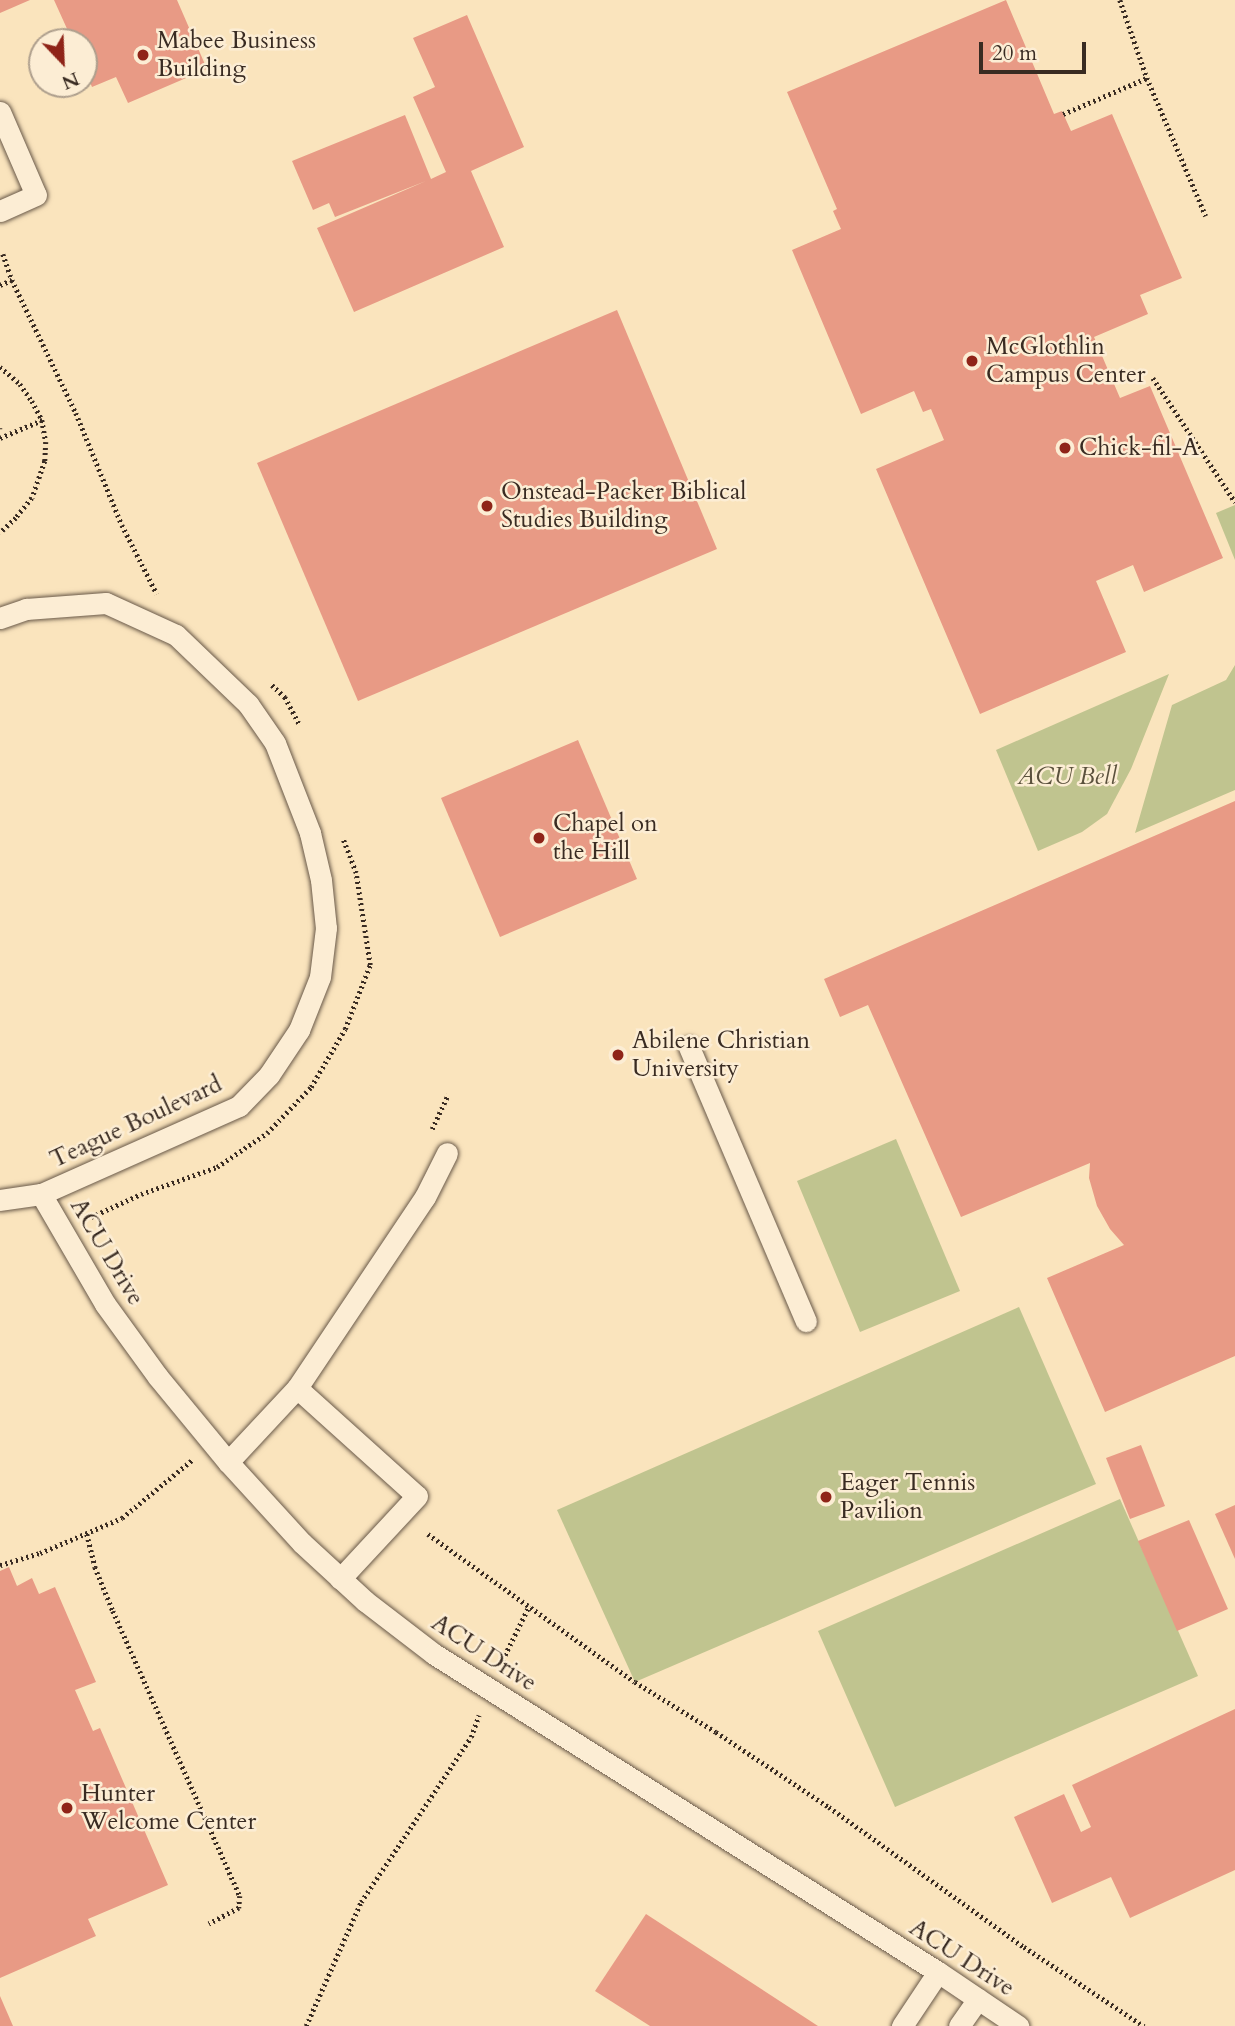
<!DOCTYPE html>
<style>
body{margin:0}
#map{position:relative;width:1235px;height:2026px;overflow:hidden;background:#fae4bd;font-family:Cardo,serif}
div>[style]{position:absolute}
.green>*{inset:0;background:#c0c48f}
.building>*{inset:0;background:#e89a85}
.path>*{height:4.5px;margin-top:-2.25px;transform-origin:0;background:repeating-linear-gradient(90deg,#392b22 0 2px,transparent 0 5.5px)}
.roads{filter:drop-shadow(0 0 2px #695949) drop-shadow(0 0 2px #695949)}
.lane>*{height:21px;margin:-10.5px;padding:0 10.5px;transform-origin:10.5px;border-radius:10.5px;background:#fcedd4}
.dots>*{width:19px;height:19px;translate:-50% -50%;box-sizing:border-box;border:4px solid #fcedd4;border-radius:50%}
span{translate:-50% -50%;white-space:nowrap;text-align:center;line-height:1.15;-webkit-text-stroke:5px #fcedd4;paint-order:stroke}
.poi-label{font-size:24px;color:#392b22}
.left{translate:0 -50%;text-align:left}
.park-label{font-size:24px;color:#5b513d;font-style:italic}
.street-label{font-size:24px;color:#392b22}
.north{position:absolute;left:28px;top:28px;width:70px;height:70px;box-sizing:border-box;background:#fcedd4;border:2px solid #ae9f8d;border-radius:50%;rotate:157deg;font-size:19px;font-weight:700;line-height:28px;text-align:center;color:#392b22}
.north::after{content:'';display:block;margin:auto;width:24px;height:32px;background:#8f2418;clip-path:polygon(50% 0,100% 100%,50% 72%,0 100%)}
.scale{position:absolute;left:979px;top:42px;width:107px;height:32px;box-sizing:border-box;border:4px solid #392b22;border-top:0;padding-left:9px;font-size:21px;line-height:24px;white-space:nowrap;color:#392b22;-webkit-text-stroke:5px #fcedd4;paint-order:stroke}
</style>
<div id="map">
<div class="green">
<div style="clip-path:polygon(1235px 505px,1235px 560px,1216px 513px)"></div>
<div style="clip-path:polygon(1235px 665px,1235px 790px,1135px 833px,1172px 705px,1226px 680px)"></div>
<div style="clip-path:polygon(1169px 674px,1131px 769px,1107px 814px,1082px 832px,1038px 851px,996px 750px)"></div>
<div style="clip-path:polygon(896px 1139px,960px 1291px,860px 1332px,797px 1181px)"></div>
<div style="clip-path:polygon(1019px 1307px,1096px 1484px,635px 1682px,557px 1510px)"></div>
<div style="clip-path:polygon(1120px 1499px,1198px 1676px,895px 1807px,818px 1631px)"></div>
</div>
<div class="building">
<div style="clip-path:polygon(0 0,30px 0,0 13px)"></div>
<div style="clip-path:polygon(54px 0,177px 0,207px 69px,128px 103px,116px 77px,92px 87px,84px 68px,84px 42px,73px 42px)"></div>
<div style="clip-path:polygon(1006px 0,1054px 114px,1062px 111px,1071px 131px,1112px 114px,1182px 278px,1140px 295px,1148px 314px,1094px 337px,1120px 398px,1150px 386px,1223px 558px,1144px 592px,1133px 565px,1096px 581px,1126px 652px,980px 714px,876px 469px,944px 440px,931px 409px,923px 412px,914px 391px,861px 414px,792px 250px,841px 229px,833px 211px,837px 209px,787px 92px)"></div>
<div style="clip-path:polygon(467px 15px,524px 147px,471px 171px,504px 247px,354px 312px,317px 228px,426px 181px,335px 217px,329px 203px,313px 210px,292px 161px,405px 115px,431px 179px,446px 172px,413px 97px,435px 87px,413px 38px)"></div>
<div style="clip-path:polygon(617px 310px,717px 549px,358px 701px,257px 463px)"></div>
<div style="clip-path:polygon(578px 740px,637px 879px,500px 937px,441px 798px)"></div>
<div style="clip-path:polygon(1235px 801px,1235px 1356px,1105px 1412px,1047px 1278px,1124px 1245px,1110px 1229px,1097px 1206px,1089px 1178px,1090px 1163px,961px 1217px,868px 1005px,840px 1017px,824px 979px)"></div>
<div style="clip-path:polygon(1141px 1445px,1165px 1506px,1130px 1519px,1106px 1458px)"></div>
<div style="clip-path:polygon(1235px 1505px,1235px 1559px,1215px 1514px)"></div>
<div style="clip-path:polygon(1189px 1520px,1228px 1609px,1177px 1631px,1138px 1541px)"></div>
<div style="clip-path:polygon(9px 1567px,17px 1586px,32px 1578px,39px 1594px,55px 1587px,96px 1682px,75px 1690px,93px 1731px,100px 1728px,168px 1885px,88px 1919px,96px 1936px,0 1978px,0 1571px)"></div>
<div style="clip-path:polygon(1235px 1709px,1235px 1870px,1130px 1918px,1111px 1877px,1052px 1903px,1014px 1817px,1064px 1794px,1081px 1832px,1091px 1827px,1072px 1785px)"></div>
<div style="clip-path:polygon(646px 1914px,818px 2026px,650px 2026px,595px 1991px)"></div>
<div style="clip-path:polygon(0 1996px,13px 2026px,0 2026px)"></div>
</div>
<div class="path">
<div style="left:1120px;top:0;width:83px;rotate:70.9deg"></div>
<div style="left:1147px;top:78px;width:150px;rotate:66.9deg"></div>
<div style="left:1063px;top:114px;width:91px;rotate:-23.2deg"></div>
<div style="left:3px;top:254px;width:28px;rotate:71deg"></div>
<div style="left:12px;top:280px;width:148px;rotate:64.3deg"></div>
<div style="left:76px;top:413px;width:121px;rotate:67.7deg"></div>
<div style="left:122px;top:525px;width:77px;rotate:63.1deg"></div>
<div style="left:0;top:285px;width:13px;rotate:-23deg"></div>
<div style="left:0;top:367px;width:26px;rotate:40deg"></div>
<div style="left:20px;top:384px;width:21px;rotate:55deg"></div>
<div style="left:32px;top:401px;width:21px;rotate:62deg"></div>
<div style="left:42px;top:420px;width:22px;rotate:80deg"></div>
<div style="left:46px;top:442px;width:19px;rotate:93deg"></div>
<div style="left:45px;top:461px;width:39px;rotate:109deg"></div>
<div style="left:32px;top:498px;width:26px;rotate:129deg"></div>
<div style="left:16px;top:518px;width:22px;rotate:137deg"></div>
<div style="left:1153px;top:378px;width:149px;rotate:56.5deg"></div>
<div style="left:0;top:428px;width:1px;rotate:90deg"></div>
<div style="left:0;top:438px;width:46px;rotate:-23.2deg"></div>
<div style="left:272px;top:685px;width:18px;rotate:43deg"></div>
<div style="left:285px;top:697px;width:30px;rotate:62deg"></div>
<div style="left:432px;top:1129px;width:38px;rotate:-65deg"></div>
<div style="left:91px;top:1217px;width:55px;rotate:-24.7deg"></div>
<div style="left:141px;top:1194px;width:81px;rotate:-19.6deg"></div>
<div style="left:217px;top:1167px;width:60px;rotate:-34.2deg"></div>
<div style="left:267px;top:1133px;width:64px;rotate:-46.3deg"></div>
<div style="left:311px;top:1087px;width:67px;rotate:-59.6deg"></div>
<div style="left:345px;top:1029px;width:69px;rotate:-68.7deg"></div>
<div style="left:370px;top:965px;width:93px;rotate:-98.7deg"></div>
<div style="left:356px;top:873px;width:36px;rotate:-111deg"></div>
<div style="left:87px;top:1534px;width:34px;rotate:76deg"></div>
<div style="left:95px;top:1567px;width:48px;rotate:67.8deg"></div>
<div style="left:113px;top:1611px;width:312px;rotate:66deg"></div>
<div style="left:240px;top:1896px;width:12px;rotate:95deg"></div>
<div style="left:239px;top:1908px;width:34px;rotate:152deg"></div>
<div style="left:428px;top:1534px;width:254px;rotate:35.6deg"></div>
<div style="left:635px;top:1682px;width:95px;rotate:31.7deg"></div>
<div style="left:716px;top:1732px;width:136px;rotate:33.6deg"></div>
<div style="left:829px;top:1807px;width:240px;rotate:35.7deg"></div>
<div style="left:1024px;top:1947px;width:144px;rotate:33.4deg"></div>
<div style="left:0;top:1565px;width:42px;rotate:-16.7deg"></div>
<div style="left:40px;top:1553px;width:89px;rotate:-23.1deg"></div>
<div style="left:122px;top:1518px;width:91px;rotate:-39.6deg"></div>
<div style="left:500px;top:1665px;width:66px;rotate:-63.8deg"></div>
<div style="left:306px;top:2026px;width:136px;rotate:-66.1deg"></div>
<div style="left:361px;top:1902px;width:198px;rotate:-56.3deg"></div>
<div style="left:471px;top:1737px;width:23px;rotate:-70deg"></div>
</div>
<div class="roads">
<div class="lane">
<div style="left:0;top:112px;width:90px;rotate:66.6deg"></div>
<div style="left:36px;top:195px;width:39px;rotate:156deg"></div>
<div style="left:0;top:618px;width:28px;rotate:-19deg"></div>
<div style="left:26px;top:609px;width:80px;rotate:-4.3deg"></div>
<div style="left:106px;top:603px;width:77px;rotate:24.6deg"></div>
<div style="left:176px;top:635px;width:100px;rotate:43.8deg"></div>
<div style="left:248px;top:704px;width:47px;rotate:55.3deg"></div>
<div style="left:275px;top:743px;width:97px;rotate:68.7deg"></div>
<div style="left:310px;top:833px;width:48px;rotate:76.8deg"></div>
<div style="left:321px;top:880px;width:48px;rotate:84.1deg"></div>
<div style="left:326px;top:928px;width:49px;rotate:97deg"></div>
<div style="left:320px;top:977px;width:57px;rotate:111.6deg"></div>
<div style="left:299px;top:1030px;width:54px;rotate:123.7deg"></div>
<div style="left:269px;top:1075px;width:43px;rotate:134.1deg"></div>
<div style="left:239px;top:1106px;width:217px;rotate:156deg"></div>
<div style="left:41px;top:1194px;width:41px;rotate:171.7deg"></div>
<div style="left:689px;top:1047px;width:298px;rotate:66.9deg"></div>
<div style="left:41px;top:1194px;width:127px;rotate:59.8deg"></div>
<div style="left:105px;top:1304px;width:90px;rotate:54deg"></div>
<div style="left:158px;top:1377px;width:110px;rotate:50.5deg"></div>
<div style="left:228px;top:1462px;width:110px;rotate:47.6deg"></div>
<div style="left:302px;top:1543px;width:86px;rotate:42.6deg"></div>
<div style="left:365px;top:1601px;width:87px;rotate:37.5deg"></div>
<div style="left:434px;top:1654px;width:596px;rotate:32.25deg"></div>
<div style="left:938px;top:1972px;width:97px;rotate:34deg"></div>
<div style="left:297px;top:1388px;width:161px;rotate:42deg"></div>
<div style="left:417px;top:1496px;width:113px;rotate:132.9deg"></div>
<div style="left:228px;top:1462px;width:101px;rotate:-47deg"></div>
<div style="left:297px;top:1388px;width:230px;rotate:-56.2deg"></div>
<div style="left:425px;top:1197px;width:49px;rotate:-63.4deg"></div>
<div style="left:902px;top:2026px;width:65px;rotate:-56.3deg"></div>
<div style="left:959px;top:2026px;width:33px;rotate:-55deg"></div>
</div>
</div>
<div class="dots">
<div style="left:143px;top:55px;background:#8f2418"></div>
<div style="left:972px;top:361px;background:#8f2418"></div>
<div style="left:1065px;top:448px;background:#8f2418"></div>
<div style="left:487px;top:506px;background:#8f2418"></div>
<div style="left:539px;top:838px;background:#8f2418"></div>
<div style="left:618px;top:1055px;background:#8f2418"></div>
<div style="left:826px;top:1497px;background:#8f2418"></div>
<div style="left:67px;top:1808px;background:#8f2418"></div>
</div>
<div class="poi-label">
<span class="left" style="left:157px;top:55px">Mabee Business<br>Building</span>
<span class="left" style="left:986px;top:361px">McGlothlin<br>Campus Center</span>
<span class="left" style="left:1079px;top:448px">Chick-fil-A</span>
<span class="left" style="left:501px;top:506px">Onstead-Packer Biblical<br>Studies Building</span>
<span class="left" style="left:553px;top:838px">Chapel on<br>the Hill</span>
<span class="left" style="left:632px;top:1055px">Abilene Christian<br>University</span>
<span class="left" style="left:840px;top:1497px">Eager Tennis<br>Pavilion</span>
<span class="left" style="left:81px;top:1808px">Hunter<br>Welcome Center</span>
</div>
<div class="park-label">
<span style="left:1067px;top:777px">ACU Bell</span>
</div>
<div class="street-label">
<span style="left:136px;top:1122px;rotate:-25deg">Teague Boulevard</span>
<span style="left:107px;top:1252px;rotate:59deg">ACU Drive</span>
<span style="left:484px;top:1653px;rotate:33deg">ACU Drive</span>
<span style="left:962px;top:1958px;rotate:33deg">ACU Drive</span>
</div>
<div class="north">N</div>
<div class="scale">20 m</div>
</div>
